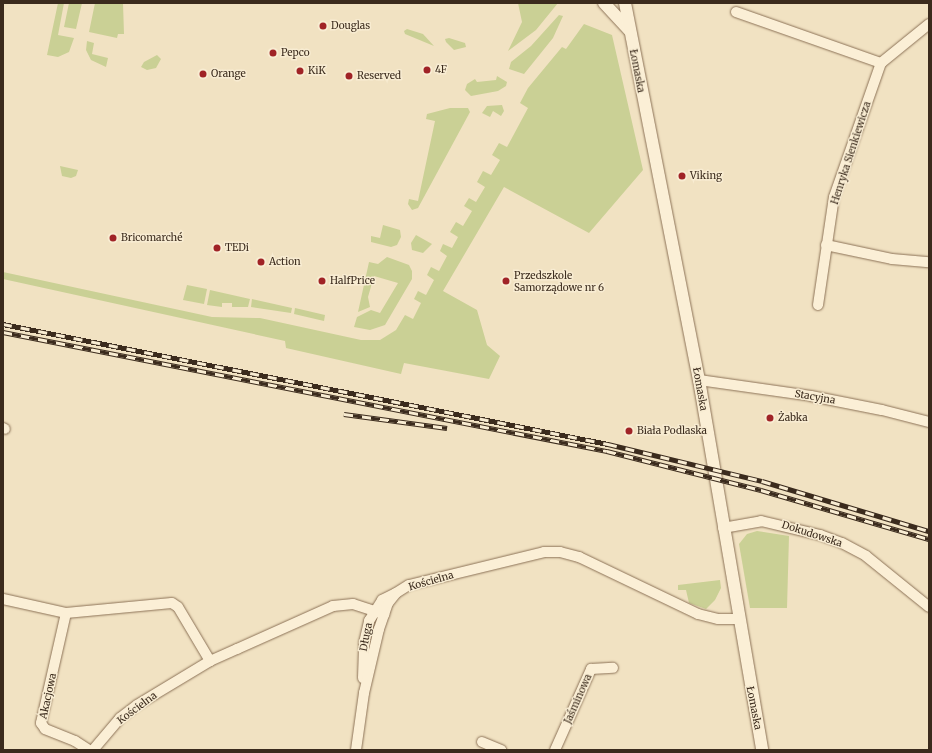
<!DOCTYPE html>
<meta charset="utf-8">
<style>
body{margin:0}
#map{position:relative;width:932px;height:753px;overflow:hidden;background:#f1e2c2;font-family:Merriweather,serif}
div>[style]{position:absolute}
.green>*{inset:0;background:#cad095}
.roads{filter:drop-shadow(0 0 1px #8c7257) drop-shadow(0 0 1px #8c7257)}
.minor>*{height:10px;margin:-5px;padding:0 5px;transform-origin:5px;border-radius:5px;background:#fbefd6}
.tertiary>*{height:12px;margin:-6px;padding:0 6px;transform-origin:6px;border-radius:6px;background:#fbefd6}
.rail>*{height:4.5px;margin-top:-2.25px;transform-origin:0;background:repeating-linear-gradient(90deg,#f8ecd2 0 9px,#3b2b1d 0 18px);box-sizing:border-box;border-block:1px solid #3b2b1d}
.dots>*{width:11px;height:11px;translate:-50% -50%;box-sizing:border-box;border:2px solid #f8ecd2;border-radius:50%}
span{translate:-50% -50%;white-space:nowrap;text-align:center;line-height:1.15;-webkit-text-stroke:3px #f8ecd2;paint-order:stroke}
.poi-label{font-size:10px;color:#3b2b1d}
.left{translate:0 -50%;text-align:left}
.street-label{font-size:10px;color:#3b2b1d}
.frame{position:absolute;inset:0;border:4px solid #3b2b1d;pointer-events:none}
</style>
<div id="map">
<div class="green">
<div style="clip-path:polygon(58px 3px,64px 3px,58px 35px,74px 38px,69px 52px,58px 57px,47px 55px)"></div>
<div style="clip-path:polygon(69px 3px,82px 3px,76px 29px,64px 27px)"></div>
<div style="clip-path:polygon(95px 3px,123px 3px,124px 34px,118px 34px,117px 38px,89px 32px)"></div>
<div style="clip-path:polygon(518px 3px,558px 3px,536px 30px,508px 51px,522px 22px)"></div>
<div style="clip-path:polygon(559px 15px,563px 16px,553px 38px,524px 74px,509px 69px,511px 62px,531px 46px)"></div>
<div style="clip-path:polygon(584px 24px,612px 35px,643px 170px,589px 233px,504px 187px,443px 291px,477px 310px,487px 345px,500px 356px,489px 379px,404px 363px,401px 374px,286px 348px,285px 341px,3px 279px,3px 272px,212px 317px,260px 318px,361px 340px,380px 340px,396px 330px,405px 315px,413px 319px,421px 303px,414px 299px,418px 291px,426px 295px,434px 280px,427px 275px,431px 267px,439px 271px,447px 256px,440px 251px,443px 244px,452px 248px,458px 237px,450px 232px,456px 222px,463px 226px,472px 211px,464px 206px,469px 198px,476px 202px,485px 187px,477px 182px,483px 171px,491px 175px,500px 160px,492px 155px,499px 143px,507px 147px,528px 108px,520px 103px,528px 88px,562px 47px,566px 49px)"></div>
<div style="clip-path:polygon(407px 29px,423px 34px,434px 46px,405px 34px,404px 31px)"></div>
<div style="clip-path:polygon(449px 38px,465px 43px,466px 47px,454px 50px,446px 42px,445px 39px)"></div>
<div style="clip-path:polygon(87px 41px,94px 43px,92px 54px,108px 58px,106px 67px,91px 60px,86px 50px)"></div>
<div style="clip-path:polygon(157px 55px,161px 59px,156px 68px,147px 70px,141px 67px,144px 62px)"></div>
<div style="clip-path:polygon(497px 76px,507px 82px,506px 86px,498px 91px,471px 96px,465px 90px,467px 84px,475px 79px,477px 82px,496px 80px)"></div>
<div style="clip-path:polygon(502px 105px,504px 111px,501px 116px,493px 111px,490px 117px,482px 113px,487px 106px)"></div>
<div style="clip-path:polygon(450px 108px,468px 108px,470px 112px,418px 208px,412px 210px,408px 204px,409px 199px,418px 201px,435px 121px,426px 119px,427px 114px)"></div>
<div style="clip-path:polygon(60px 166px,78px 170px,76px 176px,71px 178px,62px 176px)"></div>
<div style="clip-path:polygon(383px 225px,400px 230px,401px 237px,397px 245px,391px 247px,371px 242px,371px 236px,380px 238px)"></div>
<div style="clip-path:polygon(416px 235px,432px 244px,423px 253px,412px 250px,411px 243px)"></div>
<div style="clip-path:polygon(387px 257px,409px 265px,412px 271px,412px 279px,385px 325px,370px 330px,354px 327px,357px 317px,371px 310px,380px 313px,398px 283px,374px 276px,368px 297px,370px 307px,358px 312px,369px 262px,378px 264px)"></div>
<div style="clip-path:polygon(187px 285px,207px 289px,204px 304px,183px 300px)"></div>
<div style="clip-path:polygon(210px 290px,250px 299px,248px 307px,232px 307px,232px 303px,222px 303px,222px 307px,207px 305px)"></div>
<div style="clip-path:polygon(252px 299px,292px 308px,291px 313px,251px 307px)"></div>
<div style="clip-path:polygon(295px 308px,325px 315px,324px 321px,294px 314px)"></div>
<div style="clip-path:polygon(757px 531px,789px 536px,787px 608px,750px 608px,739px 544px,747px 534px)"></div>
<div style="clip-path:polygon(720px 580px,721px 588px,715px 600px,706px 609px,689px 603px,686px 590px,678px 590px,678px 585px)"></div>
</div>
<div class="roads">
<div class="minor">
<div style="left:736px;top:12px;width:154px;rotate:19.4deg"></div>
<div style="left:826px;top:245px;width:67px;rotate:12deg"></div>
<div style="left:892px;top:259px;width:37px;rotate:5deg"></div>
<div style="left:818px;top:305px;width:109px;rotate:-81.6deg"></div>
<div style="left:834px;top:197px;width:142px;rotate:-70.7deg"></div>
<div style="left:881px;top:63px;width:62px;rotate:-39.1deg"></div>
<div style="left:699px;top:380px;width:113px;rotate:8.1deg"></div>
<div style="left:811px;top:396px;width:72px;rotate:11.2deg"></div>
<div style="left:882px;top:410px;width:49px;rotate:14.3deg"></div>
<div style="left:3px;top:428px;width:2px;rotate:27deg"></div>
<div style="left:723px;top:528px;width:39px;rotate:-10deg"></div>
<div style="left:761px;top:521px;width:61px;rotate:13.3deg"></div>
<div style="left:820px;top:535px;width:23px;rotate:20deg"></div>
<div style="left:842px;top:543px;width:27px;rotate:28deg"></div>
<div style="left:866px;top:556px;width:81px;rotate:39deg"></div>
<div style="left:3px;top:599px;width:65px;rotate:12.5deg"></div>
<div style="left:66px;top:613px;width:106px;rotate:-5.4deg"></div>
<div style="left:172px;top:603px;width:7px;rotate:34deg"></div>
<div style="left:178px;top:607px;width:63px;rotate:59.3deg"></div>
<div style="left:66px;top:613px;width:113px;rotate:102.8deg"></div>
<div style="left:41px;top:723px;width:7px;rotate:56deg"></div>
<div style="left:45px;top:729px;width:32px;rotate:22deg"></div>
<div style="left:75px;top:741px;width:17px;rotate:33deg"></div>
<div style="left:363px;top:678px;width:35px;rotate:-88deg"></div>
<div style="left:364px;top:643px;width:23px;rotate:-77deg"></div>
<div style="left:369px;top:621px;width:25px;rotate:-58deg"></div>
<div style="left:382px;top:600px;width:13px;rotate:-27deg"></div>
<div style="left:482px;top:742px;width:21px;rotate:23deg"></div>
<div style="left:93px;top:750px;width:42px;rotate:-49.8deg"></div>
<div style="left:120px;top:718px;width:21px;rotate:-37deg"></div>
<div style="left:137px;top:705px;width:85px;rotate:-31.1deg"></div>
<div style="left:210px;top:661px;width:30px;rotate:-24deg"></div>
<div style="left:237px;top:649px;width:105px;rotate:-24.1deg"></div>
<div style="left:333px;top:606px;width:20px;rotate:-6deg"></div>
<div style="left:353px;top:604px;width:33px;rotate:18deg"></div>
<div style="left:356px;top:750px;width:58px;rotate:-82deg"></div>
<div style="left:364px;top:693px;width:66px;rotate:-76.8deg"></div>
<div style="left:379px;top:629px;width:28px;rotate:-71deg"></div>
<div style="left:388px;top:603px;width:13px;rotate:-51deg"></div>
<div style="left:396px;top:593px;width:15px;rotate:-32deg"></div>
<div style="left:409px;top:585px;width:139px;rotate:-13.7deg"></div>
<div style="left:544px;top:552px;width:16px"></div>
<div style="left:560px;top:552px;width:20px;rotate:15deg"></div>
<div style="left:579px;top:557px;width:132px;rotate:25.6deg"></div>
<div style="left:698px;top:614px;width:21px;rotate:14deg"></div>
<div style="left:718px;top:619px;width:20px"></div>
<div style="left:555px;top:750px;width:89px;rotate:-66deg"></div>
<div style="left:591px;top:669px;width:22px;rotate:-3deg"></div>
</div>
<div class="tertiary">
<div style="left:604px;top:3px;width:37px;rotate:47deg"></div>
<div style="left:625px;top:3px;width:384px;rotate:78.9deg"></div>
<div style="left:699px;top:380px;width:375px;rotate:80.3deg"></div>
</div>
</div>
<div class="rail">
<div style="left:3px;top:324px;width:617px;rotate:11.22deg"></div>
<div style="left:608px;top:444px;width:158px;rotate:13.5deg"></div>
<div style="left:762px;top:481px;width:174px;rotate:16.7deg"></div>
<div style="left:3px;top:332px;width:616px;rotate:11.15deg"></div>
<div style="left:607px;top:451px;width:159px;rotate:14.2deg"></div>
<div style="left:761px;top:490px;width:175px;rotate:16.3deg"></div>
<div style="left:344px;top:414px;width:104px;rotate:7.7deg"></div>
</div>
<div class="dots">
<div style="left:323px;top:26px;background:#a02326"></div>
<div style="left:273px;top:53px;background:#a02326"></div>
<div style="left:427px;top:70px;background:#a02326"></div>
<div style="left:300px;top:71px;background:#a02326"></div>
<div style="left:203px;top:74px;background:#a02326"></div>
<div style="left:349px;top:76px;background:#a02326"></div>
<div style="left:682px;top:176px;background:#a02326"></div>
<div style="left:113px;top:238px;background:#a02326"></div>
<div style="left:217px;top:248px;background:#a02326"></div>
<div style="left:261px;top:262px;background:#a02326"></div>
<div style="left:322px;top:281px;background:#a02326"></div>
<div style="left:506px;top:281px;background:#a02326"></div>
<div style="left:770px;top:418px;background:#a02326"></div>
<div style="left:629px;top:431px;background:#a02326"></div>
</div>
<div class="poi-label">
<span class="left" style="left:331px;top:26px">Douglas</span>
<span class="left" style="left:281px;top:53px">Pepco</span>
<span class="left" style="left:435px;top:70px">4F</span>
<span class="left" style="left:308px;top:71px">KiK</span>
<span class="left" style="left:211px;top:74px">Orange</span>
<span class="left" style="left:357px;top:76px">Reserved</span>
<span class="left" style="left:690px;top:176px">Viking</span>
<span class="left" style="left:121px;top:238px">Bricomarché</span>
<span class="left" style="left:225px;top:248px">TEDi</span>
<span class="left" style="left:269px;top:262px">Action</span>
<span class="left" style="left:514px;top:281px">Przedszkole<br>Samorządowe nr 6</span>
<span class="left" style="left:330px;top:281px">HalfPrice</span>
<span class="left" style="left:778px;top:418px">Żabka</span>
<span class="left" style="left:637px;top:431px">Biała Podlaska</span>
</div>
<div class="street-label">
<span style="left:637px;top:71px;rotate:79deg">Łomaska</span>
<span style="left:851px;top:153px;rotate:-72deg">Henryka Sienkiewicza</span>
<span style="left:700px;top:389px;rotate:80deg">Łomaska</span>
<span style="left:815px;top:397px;rotate:10deg">Stacyjna</span>
<span style="left:812px;top:534px;rotate:18deg">Dokudowska</span>
<span style="left:431px;top:581px;rotate:-16deg">Kościelna</span>
<span style="left:366px;top:637px;rotate:-79deg">Długa</span>
<span style="left:48px;top:696px;rotate:-78deg">Akacjowa</span>
<span style="left:578px;top:699px;rotate:-66deg">Jaśminowa</span>
<span style="left:137px;top:708px;rotate:-37deg">Kościelna</span>
<span style="left:754px;top:708px;rotate:79deg">Łomaska</span>
</div>
<div class="frame"></div>
</div>
